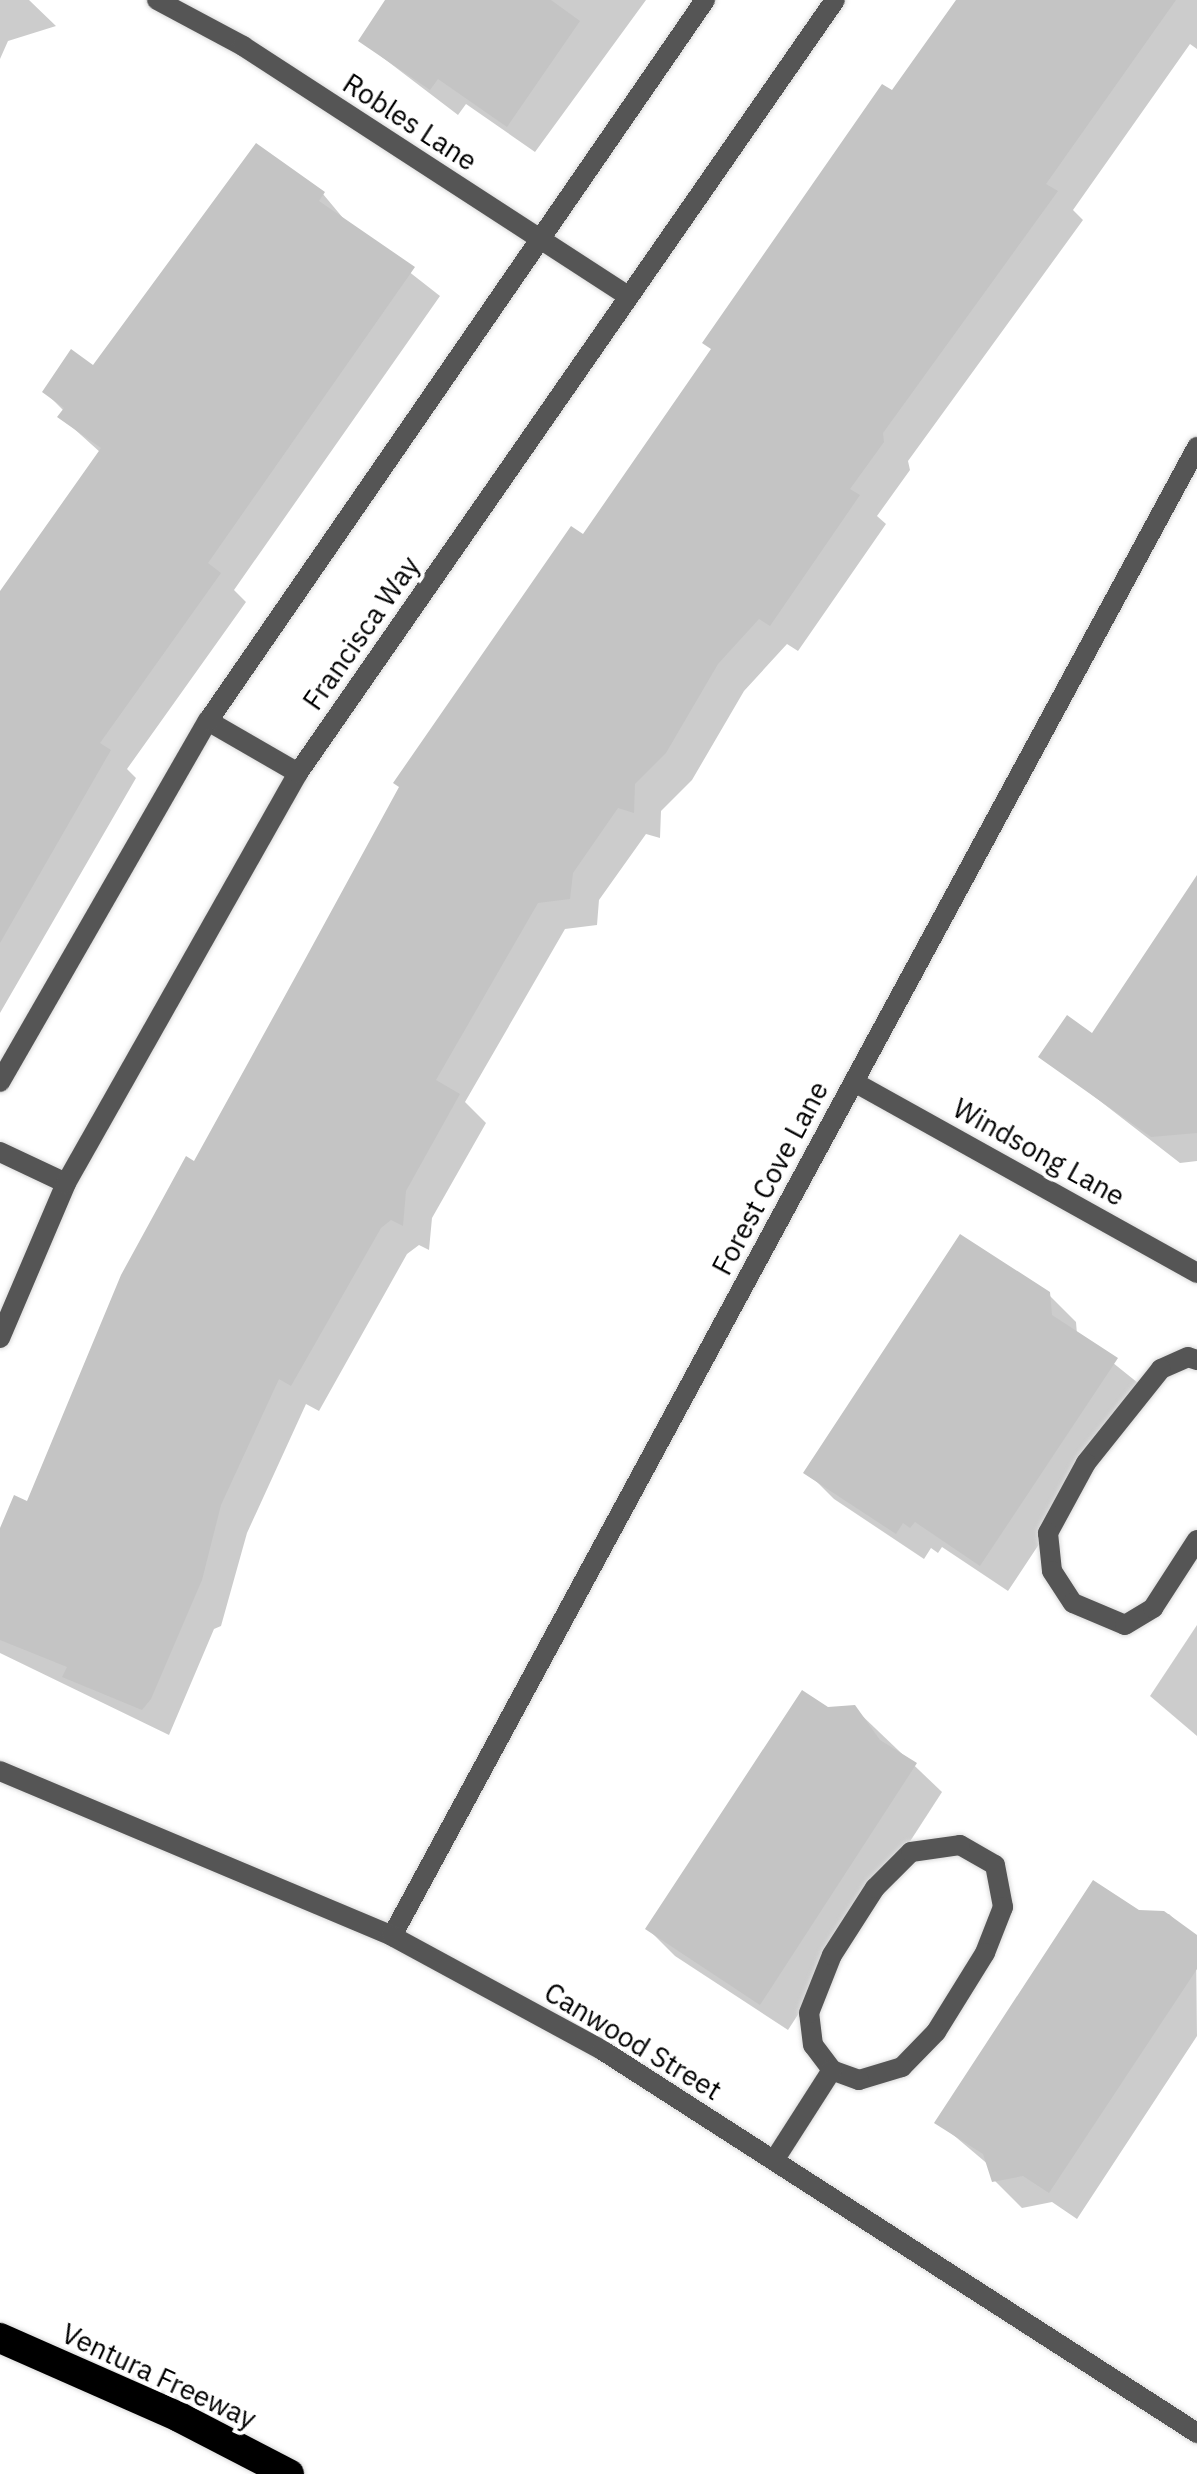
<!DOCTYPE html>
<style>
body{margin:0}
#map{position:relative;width:1197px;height:2474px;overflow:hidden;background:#fff;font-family:"IBM Plex Sans",sans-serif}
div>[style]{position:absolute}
.shadow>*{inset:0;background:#0003}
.building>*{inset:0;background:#c4c4c4}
.roads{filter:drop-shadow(0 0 2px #dbdbdb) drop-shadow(0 0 2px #dbdbdb)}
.service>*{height:20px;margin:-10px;padding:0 10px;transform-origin:10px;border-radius:10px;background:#555}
.minor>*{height:20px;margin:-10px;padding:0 10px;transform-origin:10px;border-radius:10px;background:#555}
.tertiary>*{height:20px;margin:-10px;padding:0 10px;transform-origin:10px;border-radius:10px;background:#555}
.motorway>*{height:30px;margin:-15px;padding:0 15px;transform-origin:15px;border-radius:15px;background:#000}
span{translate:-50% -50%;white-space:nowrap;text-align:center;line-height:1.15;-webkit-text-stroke:8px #fff;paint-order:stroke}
.street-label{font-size:28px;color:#000}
</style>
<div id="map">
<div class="shadow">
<div style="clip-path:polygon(0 0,29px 0,56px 26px,8px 41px,0 59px)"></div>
<div style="clip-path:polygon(389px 0,646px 0,535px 152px,466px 104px,458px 115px,361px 41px)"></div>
<div style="clip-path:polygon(959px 0,1197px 0,1197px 49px,1190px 44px,1073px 210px,1083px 220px,908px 461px,910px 470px,877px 516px,886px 524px,798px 651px,787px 644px,744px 691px,692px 780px,661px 811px,660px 838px,646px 834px,599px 900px,597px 925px,565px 929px,465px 1102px,486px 1123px,432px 1218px,429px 1250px,419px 1245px,407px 1254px,319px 1411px,306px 1404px,247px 1533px,221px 1626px,214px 1629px,169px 1735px,0 1653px,0 1535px,29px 1504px,195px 1164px,583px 538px)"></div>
<div style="clip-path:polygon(323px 194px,348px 224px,440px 296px,234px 590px,246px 602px,127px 769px,136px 778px,0 1013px,0 596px,101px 453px,61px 417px,65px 412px,45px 392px,72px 353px,94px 369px)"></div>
<div style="clip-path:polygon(1197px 879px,1197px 1161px,1180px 1163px,1042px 1056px,1093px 1036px)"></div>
<div style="clip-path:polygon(1048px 1294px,1076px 1322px,1077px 1334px,1143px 1387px,1008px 1591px,942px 1547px,938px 1553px,931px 1548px,924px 1559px,834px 1499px,807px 1472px)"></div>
<div style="clip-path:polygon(1197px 1625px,1197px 1736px,1150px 1696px)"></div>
<div style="clip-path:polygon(854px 1708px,942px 1792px,788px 2030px,675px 1956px,648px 1929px)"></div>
<div style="clip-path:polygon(1138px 1913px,1169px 1914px,1196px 1941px,1197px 2036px,1077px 2219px,1052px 2202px,1022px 2208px,995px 2181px,990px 2166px,938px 2122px)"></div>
</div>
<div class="building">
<div style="clip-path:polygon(385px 0,551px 0,580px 21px,507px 127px,438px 79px,430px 90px,358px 41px)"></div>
<div style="clip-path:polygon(956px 0,1176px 0,1046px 184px,1058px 191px,883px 433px,884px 442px,850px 489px,860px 495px,770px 626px,759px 619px,718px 664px,666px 753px,635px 784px,634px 813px,618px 808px,573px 873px,570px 899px,538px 903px,436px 1080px,460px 1094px,406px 1191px,403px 1226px,391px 1220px,381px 1228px,291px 1386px,279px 1379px,221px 1505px,202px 1580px,151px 1699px,142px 1710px,62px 1677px,67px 1667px,0 1640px,0 1528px,14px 1495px,27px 1501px,121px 1275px,186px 1156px,194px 1161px,303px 963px,399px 787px,393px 783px,571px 526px,583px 534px,711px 349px,702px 343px,882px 84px,892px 90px)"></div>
<div style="clip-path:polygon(256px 143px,325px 192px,319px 201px,415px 267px,208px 563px,221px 573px,100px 743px,111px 750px,0 943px,0 591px,101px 448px,57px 417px,64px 408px,42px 392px,71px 349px,93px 365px)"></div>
<div style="clip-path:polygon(1197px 875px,1197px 1133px,1151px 1137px,1038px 1057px,1067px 1015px,1092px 1033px)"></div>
<div style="clip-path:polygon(960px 1234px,1050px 1292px,1052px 1315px,1118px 1358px,980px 1566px,915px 1522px,910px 1528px,903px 1523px,896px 1534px,803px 1473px)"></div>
<div style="clip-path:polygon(802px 1690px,828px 1707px,855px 1705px,880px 1740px,917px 1763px,760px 2005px,645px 1929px)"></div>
<div style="clip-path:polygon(1093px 1880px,1139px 1910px,1164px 1911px,1197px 1935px,1197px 1969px,1049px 2193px,1023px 2176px,992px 2182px,983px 2154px,934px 2123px)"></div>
</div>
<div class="roads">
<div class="service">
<div style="left:1197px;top:1360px;width:9px;rotate:-162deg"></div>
<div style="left:1188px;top:1357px;width:30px;rotate:156deg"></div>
<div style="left:1161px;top:1369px;width:120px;rotate:128.6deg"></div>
<div style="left:1086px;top:1463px;width:80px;rotate:118.5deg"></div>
<div style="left:1048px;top:1533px;width:38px;rotate:84deg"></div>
<div style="left:1052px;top:1571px;width:38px;rotate:57deg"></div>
<div style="left:1073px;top:1603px;width:56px;rotate:22.9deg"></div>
<div style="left:1125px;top:1625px;width:33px;rotate:-31deg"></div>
<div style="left:1153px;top:1608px;width:81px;rotate:-57.1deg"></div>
<div style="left:960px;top:1845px;width:40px;rotate:29.7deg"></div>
<div style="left:995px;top:1865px;width:43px;rotate:79.2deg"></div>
<div style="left:1003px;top:1907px;width:49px;rotate:111.4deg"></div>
<div style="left:985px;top:1953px;width:93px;rotate:121.8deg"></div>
<div style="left:936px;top:2032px;width:49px;rotate:134.2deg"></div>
<div style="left:902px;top:2067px;width:45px;rotate:163.2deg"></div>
<div style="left:859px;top:2080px;width:29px;rotate:-160deg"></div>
<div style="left:832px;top:2070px;width:31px;rotate:-127deg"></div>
<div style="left:813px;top:2045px;width:32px;rotate:-97deg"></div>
<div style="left:809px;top:2013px;width:62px;rotate:-68.4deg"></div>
<div style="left:832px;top:1955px;width:80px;rotate:-57.3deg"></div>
<div style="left:875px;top:1888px;width:51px;rotate:-45deg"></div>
<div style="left:911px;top:1852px;width:49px;rotate:-8.1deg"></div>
<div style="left:775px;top:2159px;width:106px;rotate:-57.4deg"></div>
</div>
<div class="minor">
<div style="left:157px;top:0;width:98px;rotate:28.1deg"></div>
<div style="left:243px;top:46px;width:459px;rotate:33deg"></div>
<div style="left:208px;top:721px;width:104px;rotate:30deg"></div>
<div style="left:0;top:1082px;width:417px;rotate:-60.1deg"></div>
<div style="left:208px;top:721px;width:876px;rotate:-55.42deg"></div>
<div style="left:854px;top:1082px;width:393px;rotate:29.1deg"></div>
<div style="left:0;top:1152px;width:73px;rotate:25.2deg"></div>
<div style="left:0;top:1338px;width:168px;rotate:-66.9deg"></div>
<div style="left:66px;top:1183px;width:471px;rotate:-60.5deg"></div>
<div style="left:298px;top:773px;width:941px;rotate:-55.21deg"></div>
<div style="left:392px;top:1936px;width:1693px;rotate:-61.6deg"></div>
</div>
<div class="tertiary">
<div style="left:0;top:1771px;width:425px;rotate:22.8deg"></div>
<div style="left:392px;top:1936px;width:239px;rotate:28.5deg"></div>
<div style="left:602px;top:2050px;width:708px;rotate:32.77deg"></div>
</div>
<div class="motorway">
<div style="left:0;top:2338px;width:196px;rotate:23.8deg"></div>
<div style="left:179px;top:2417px;width:124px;rotate:27.4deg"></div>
</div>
</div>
<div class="street-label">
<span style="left:410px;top:122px;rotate:33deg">Robles Lane</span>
<span style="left:361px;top:633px;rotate:-55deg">Francisca Way</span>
<span style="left:1039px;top:1152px;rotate:29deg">Windsong Lane</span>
<span style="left:770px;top:1178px;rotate:-62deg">Forest Cove Lane</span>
<span style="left:633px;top:2041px;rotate:31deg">Canwood Street</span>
<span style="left:159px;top:2376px;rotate:25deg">Ventura Freeway</span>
</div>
</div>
